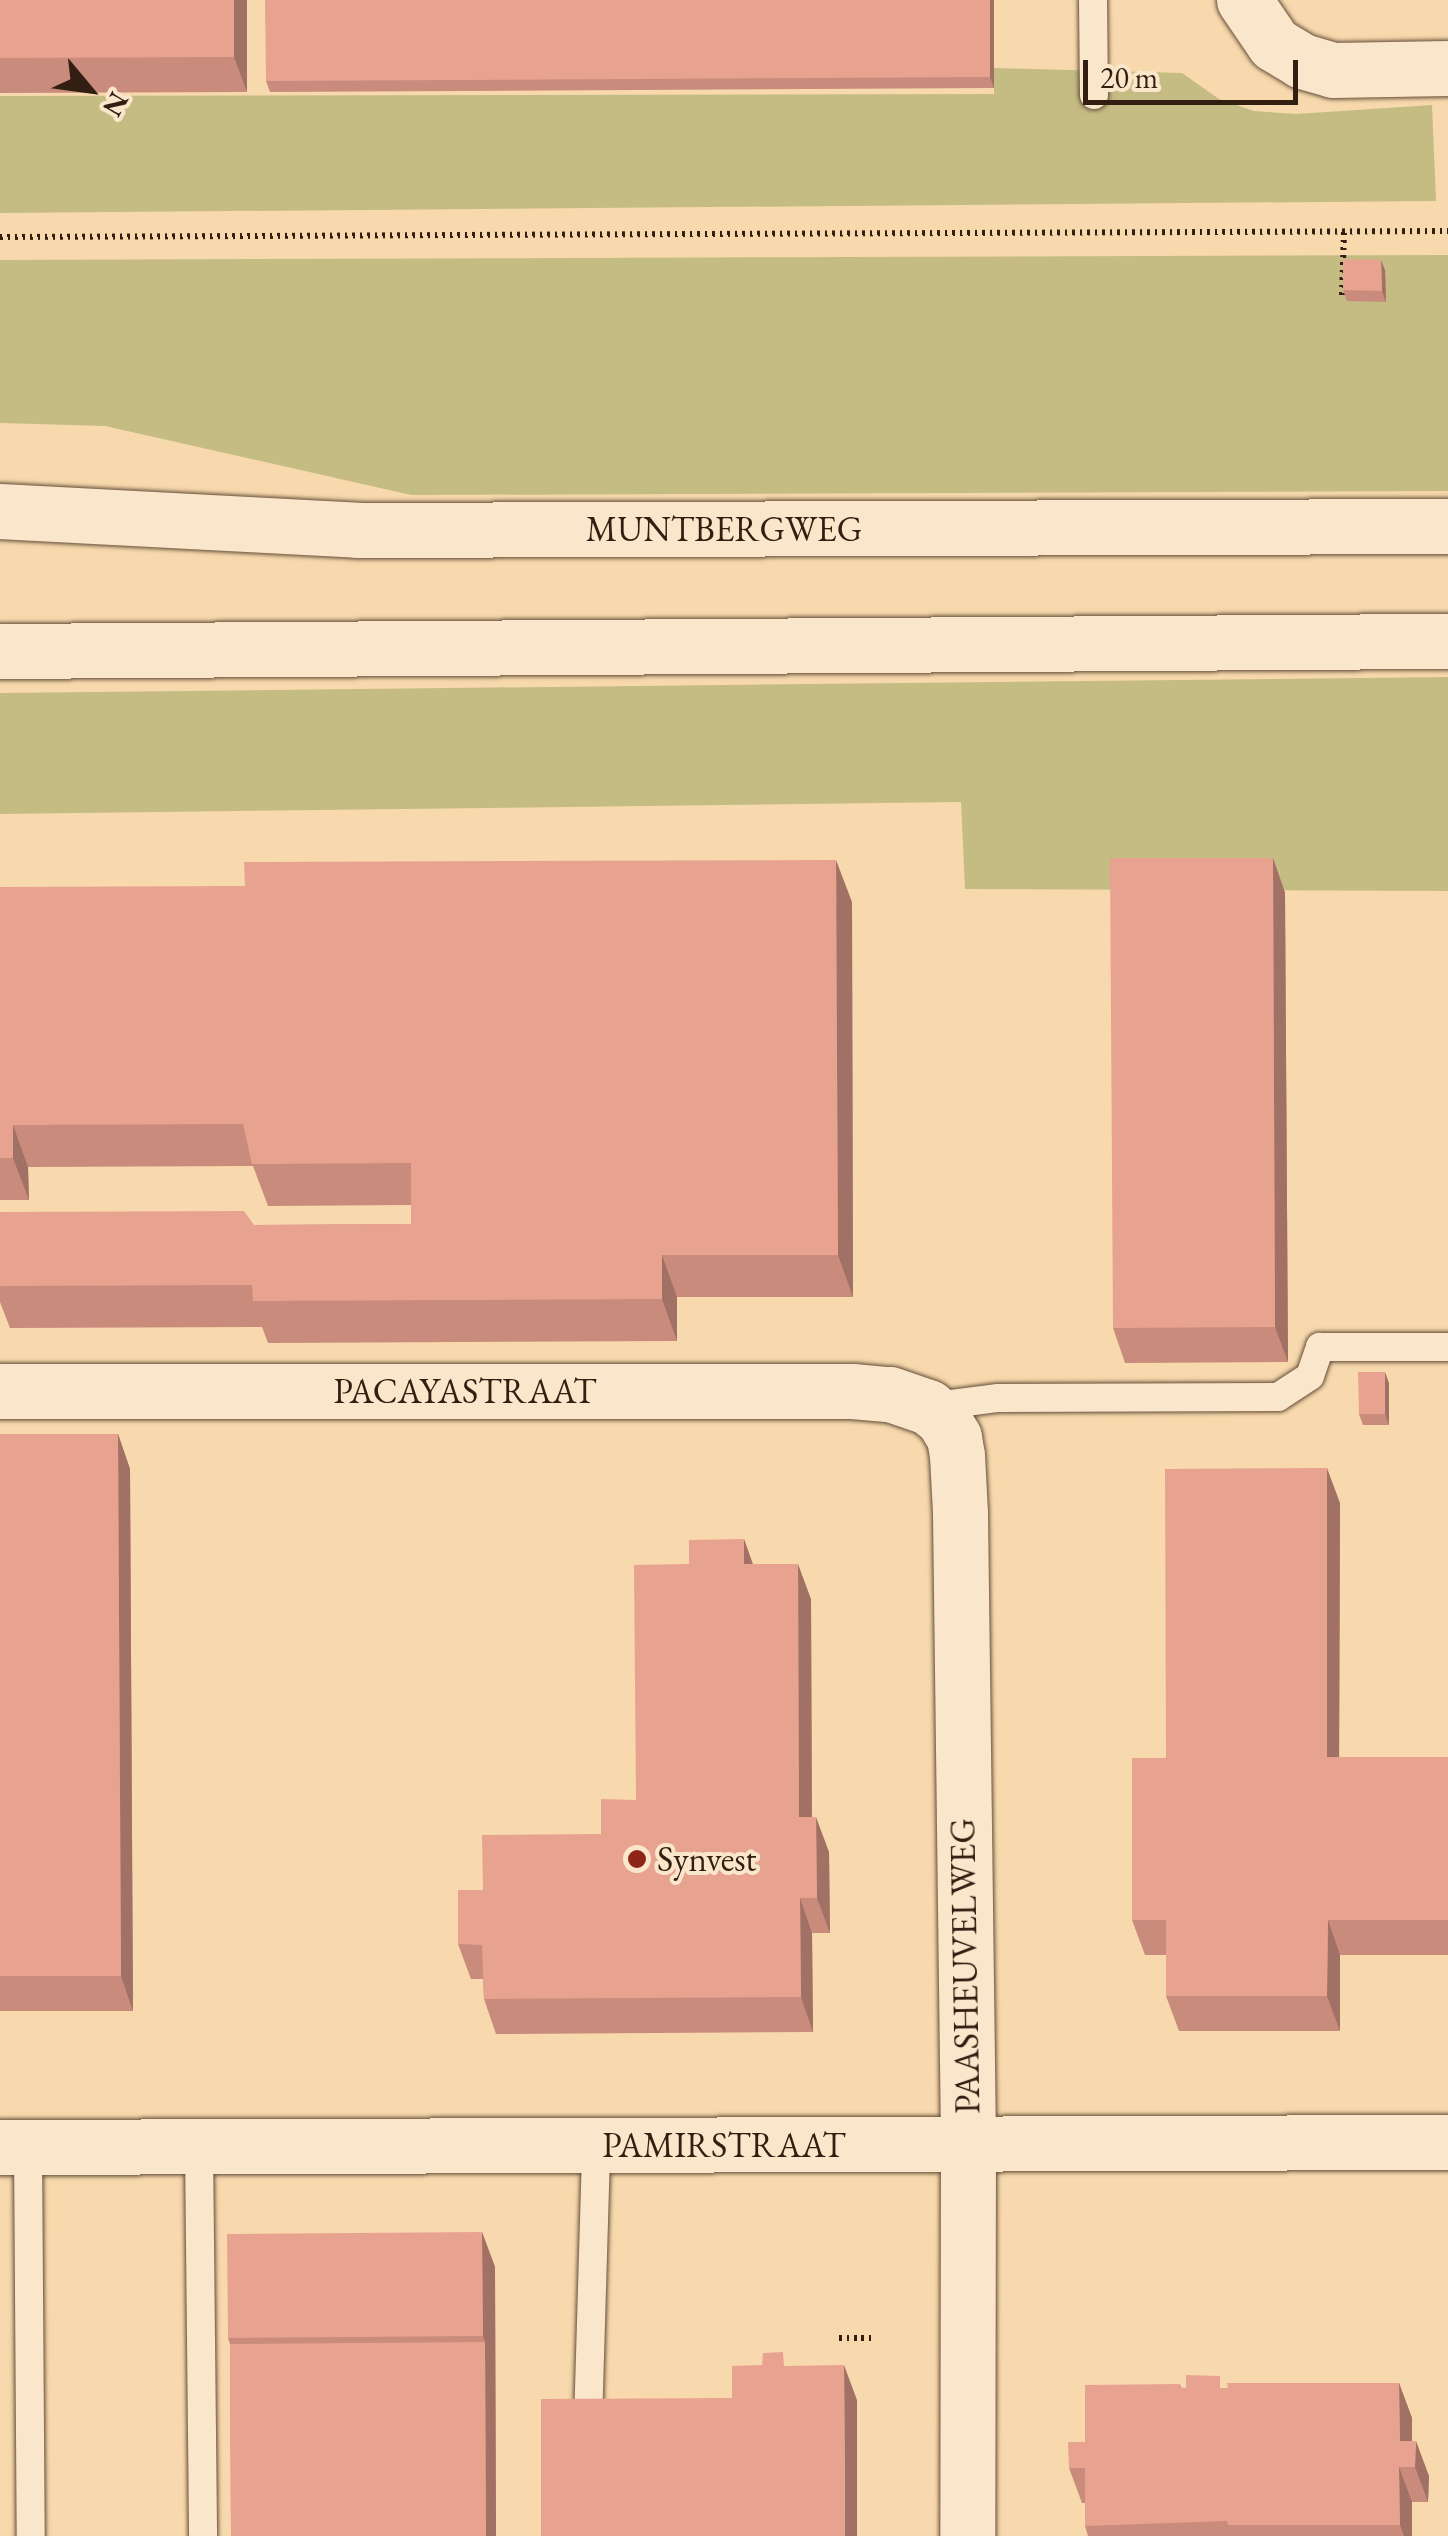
<!DOCTYPE html>
<style>
body{margin:0}
#map{position:relative;width:1448px;height:2536px;overflow:hidden;background:#f8d9ad;font-family:"EB Garamond",serif}
div>[style]{position:absolute}
.green>*{inset:0;background:#c5bc84}
.path>*{height:6px;margin-top:-3px;transform-origin:0;background:repeating-linear-gradient(90deg,#331f12 0 2.5px,transparent 0 7.5px)}
.roads{filter:drop-shadow(0 0 2px #644e39) drop-shadow(0 0 2px #644e39)}
.service>*{height:28px;margin:-14px;padding:0 14px;transform-origin:14px;border-radius:14px;background:#fae6ca}
.minor>*{height:55px;margin:-27.5px;padding:0 27.5px;transform-origin:27.5px;border-radius:27.5px;background:#fae6ca}
.secondary>*{height:55px;margin:-27.5px;padding:0 27.5px;transform-origin:27.5px;border-radius:27.5px;background:#fae6ca}
.wall>*{inset:0;background:#c88b7c}
.shaded-wall>*{inset:0;background:#a27165}
.building>*{inset:0;background:#e8a290}
.dots>*{width:28px;height:28px;translate:-50% -50%;box-sizing:border-box;border:5px solid #fae6ca;border-radius:50%}
span{translate:-50% -50%;white-space:nowrap;text-align:center;line-height:1.15;-webkit-text-stroke:8px #fae6ca;paint-order:stroke}
.street-label{font-size:35px;color:#331f12}
.poi-label{font-size:35px;color:#331f12}
.left{translate:0 -50%;text-align:left}
.north{position:absolute;left:40px;top:40px;width:100px;height:100px;-webkit-text-stroke:8px #fae6ca;paint-order:stroke;rotate:119deg;font-size:28px;font-weight:700;line-height:40px;text-align:center;color:#331f12}
.north::after{content:'';display:block;margin:auto;width:35px;height:45px;background:#331f12;clip-path:polygon(50% 0,100% 100%,50% 72%,0 100%)}
.scale{position:absolute;left:1083px;top:60px;width:215px;height:45px;box-sizing:border-box;border:5px solid #331f12;border-top:0;padding-left:12px;font-size:30px;line-height:35px;white-space:nowrap;color:#331f12;-webkit-text-stroke:8px #fae6ca;paint-order:stroke}
</style>
<div id="map">
<div class="green">
<div style="clip-path:polygon(994px 68px,1182px 73px,1219px 99px,1254px 111px,1296px 114px,1432px 105px,1436px 201px,0 213px,0 96px,994px 94px)"></div>
<div style="clip-path:polygon(1448px 255px,1448px 491px,411px 495px,105px 426px,0 423px,0 260px)"></div>
<div style="clip-path:polygon(1448px 677px,1448px 891px,965px 889px,961px 802px,0 814px,0 693px)"></div>
</div>
<div class="path">
<div style="left:0;top:237px;width:1448px;rotate:-0.24deg"></div>
<div style="left:1342px;top:295px;width:63px;rotate:-88.2deg"></div>
<div style="left:839px;top:2338px;width:35px"></div>
</div>
<div class="roads">
<div class="service">
<div style="left:1093px;top:0;width:95px;rotate:89.4deg"></div>
<div style="left:928px;top:1407px;width:71px;rotate:-7.3deg"></div>
<div style="left:998px;top:1398px;width:280px;rotate:-0.2deg"></div>
<div style="left:1278px;top:1397px;width:38px;rotate:-33deg"></div>
<div style="left:1310px;top:1376px;width:31px;rotate:-71deg"></div>
<div style="left:1320px;top:1347px;width:128px"></div>
<div style="left:28px;top:2147px;width:389px;rotate:89.6deg"></div>
<div style="left:199px;top:2147px;width:389px;rotate:89.4deg"></div>
<div style="left:588px;top:2423px;width:277px;rotate:-88.3deg"></div>
</div>
<div class="minor">
<div style="left:1244px;top:0;width:53px;rotate:55.7deg"></div>
<div style="left:1274px;top:44px;width:33px;rotate:31deg"></div>
<div style="left:1302px;top:61px;width:32px;rotate:16deg"></div>
<div style="left:1333px;top:70px;width:115px;rotate:-1deg"></div>
<div style="left:0;top:1391px;width:852px"></div>
<div style="left:852px;top:1391px;width:38px;rotate:5deg"></div>
<div style="left:890px;top:1394px;width:40px;rotate:18.9deg"></div>
<div style="left:928px;top:1407px;width:19px;rotate:39deg"></div>
<div style="left:943px;top:1419px;width:21px;rotate:59deg"></div>
<div style="left:954px;top:1437px;width:18px;rotate:81deg"></div>
<div style="left:957px;top:1455px;width:58px;rotate:87deg"></div>
<div style="left:960px;top:1513px;width:631px;rotate:89.27deg"></div>
<div style="left:968px;top:2144px;width:392px;rotate:90.1deg"></div>
<div style="left:0;top:2147px;width:1448px;rotate:-0.2deg"></div>
</div>
<div class="secondary">
<div style="left:0;top:511px;width:359px;rotate:3deg"></div>
<div style="left:358px;top:530px;width:1090px;rotate:-0.21deg"></div>
<div style="left:0;top:651px;width:1448px;rotate:-0.4deg"></div>
</div>
</div>
<div class="wall">
<div style="clip-path:polygon(0 0,247px 0,247px 92px,0 93px)"></div>
<div style="clip-path:polygon(994px 0,994px 88px,270px 92px,266px 81px)"></div>
<div style="clip-path:polygon(1385px 270px,1386px 302px,1347px 301px,1343px 290px)"></div>
<div style="clip-path:polygon(1273px 858px,1285px 893px,1288px 1362px,1125px 1363px,1113px 1328px)"></div>
<div style="clip-path:polygon(0 887px,852px 902px,853px 1297px,677px 1297px,677px 1341px,268px 1343px,262px 1327px,10px 1328px,0 1302px,0 1212px,254px 1225px,411px 1224px,411px 1205px,268px 1206px,253px 1166px,28px 1167px,29px 1200px,0 1200px)"></div>
<div style="clip-path:polygon(1389px 1383px,1389px 1425px,1363px 1425px,1359px 1414px)"></div>
<div style="clip-path:polygon(0 1434px,118px 1434px,130px 1469px,133px 2011px,0 2011px)"></div>
<div style="clip-path:polygon(1340px 1503px,1339px 1757px,1448px 1757px,1448px 1955px,1340px 1955px,1340px 2031px,1179px 2031px,1166px 1996px,1166px 1955px,1145px 1955px,1132px 1920px,1166px 1758px)"></div>
<div style="clip-path:polygon(744px 1539px,753px 1564px,811px 1599px,812px 1817px,829px 1852px,830px 1933px,812px 1933px,813px 2032px,496px 2034px,484px 1999px,483px 1979px,471px 1979px,458px 1944px,483px 1890px,601px 1834px,636px 1800px,689px 1564px)"></div>
<div style="clip-path:polygon(482px 2232px,495px 2267px,496px 2536px,231px 2536px,230px 2344px,228px 2338px)"></div>
<div style="clip-path:polygon(1399px 2383px,1412px 2418px,1412px 2441px,1429px 2476px,1428px 2502px,1412px 2502px,1412px 2536px,1088px 2536px,1085px 2526px,1085px 2503px,1082px 2503px,1069px 2468px,1085px 2442px,1180px 2384px,1181px 2388px,1224px 2388px)"></div>
</div>
<div class="shaded-wall">
<div style="clip-path:polygon(234px 0,247px 0,247px 92px,234px 57px)"></div>
<div style="clip-path:polygon(990px 0,994px 0,994px 88px,990px 77px)"></div>
<div style="clip-path:polygon(1381px 260px,1385px 270px,1386px 302px,1382px 291px)"></div>
<div style="clip-path:polygon(1273px 858px,1285px 893px,1288px 1362px,1275px 1327px)"></div>
<div style="clip-path:polygon(836px 860px,852px 902px,853px 1297px,838px 1255px)"></div>
<div style="clip-path:polygon(13px 1125px,28px 1167px,29px 1200px,13px 1158px)"></div>
<div style="clip-path:polygon(662px 1255px,677px 1297px,677px 1341px,662px 1299px)"></div>
<div style="clip-path:polygon(1385px 1372px,1389px 1383px,1389px 1425px,1385px 1414px)"></div>
<div style="clip-path:polygon(118px 1434px,130px 1469px,133px 2011px,121px 1976px)"></div>
<div style="clip-path:polygon(1327px 1468px,1340px 1503px,1339px 1792px,1327px 1757px)"></div>
<div style="clip-path:polygon(744px 1539px,756px 1574px,744px 1564px)"></div>
<div style="clip-path:polygon(798px 1564px,811px 1599px,812px 1852px,799px 1817px)"></div>
<div style="clip-path:polygon(816px 1817px,829px 1852px,830px 1933px,817px 1898px)"></div>
<div style="clip-path:polygon(800px 1898px,812px 1933px,813px 2032px,801px 1997px)"></div>
<div style="clip-path:polygon(1328px 1920px,1340px 1955px,1340px 2031px,1327px 1996px)"></div>
<div style="clip-path:polygon(482px 2232px,495px 2267px,496px 2536px,486px 2536px,485px 2342px,483px 2336px)"></div>
<div style="clip-path:polygon(844px 2365px,857px 2400px,857px 2536px,845px 2536px)"></div>
<div style="clip-path:polygon(1399px 2383px,1412px 2418px,1412px 2467px,1400px 2441px)"></div>
<div style="clip-path:polygon(1416px 2441px,1429px 2476px,1428px 2502px,1415px 2467px)"></div>
<div style="clip-path:polygon(1399px 2467px,1412px 2502px,1412px 2536px,1404px 2536px,1400px 2525px)"></div>
</div>
<div class="building">
<div style="clip-path:polygon(0 0,234px 0,234px 57px,0 58px)"></div>
<div style="clip-path:polygon(265px 0,990px 0,990px 77px,266px 81px)"></div>
<div style="clip-path:polygon(1343px 259px,1381px 260px,1382px 291px,1343px 290px)"></div>
<div style="clip-path:polygon(1110px 858px,1273px 858px,1275px 1327px,1113px 1328px)"></div>
<div style="clip-path:polygon(836px 860px,838px 1255px,662px 1255px,662px 1299px,253px 1301px,252px 1285px,0 1286px,0 1212px,244px 1211px,254px 1225px,411px 1224px,411px 1163px,252px 1164px,243px 1124px,13px 1125px,13px 1158px,0 1158px,0 887px,245px 886px,244px 862px)"></div>
<div style="clip-path:polygon(1358px 1372px,1385px 1372px,1385px 1414px,1359px 1414px)"></div>
<div style="clip-path:polygon(0 1434px,118px 1434px,121px 1976px,0 1976px)"></div>
<div style="clip-path:polygon(1327px 1468px,1327px 1757px,1448px 1757px,1448px 1920px,1328px 1920px,1327px 1996px,1166px 1996px,1166px 1920px,1132px 1920px,1132px 1758px,1166px 1758px,1165px 1469px)"></div>
<div style="clip-path:polygon(744px 1539px,744px 1564px,798px 1564px,799px 1817px,816px 1817px,817px 1898px,800px 1898px,801px 1997px,484px 1999px,482px 1945px,458px 1944px,458px 1890px,483px 1890px,482px 1835px,601px 1834px,601px 1799px,636px 1800px,634px 1565px,689px 1564px,689px 1540px)"></div>
<div style="clip-path:polygon(482px 2232px,483px 2336px,228px 2338px,227px 2234px)"></div>
<div style="clip-path:polygon(485px 2342px,486px 2536px,231px 2536px,230px 2344px)"></div>
<div style="clip-path:polygon(783px 2352px,784px 2366px,844px 2365px,845px 2536px,541px 2536px,541px 2399px,732px 2398px,732px 2366px,762px 2365px,763px 2353px)"></div>
<div style="clip-path:polygon(1186px 2375px,1220px 2376px,1220px 2388px,1228px 2388px,1227px 2383px,1399px 2383px,1400px 2441px,1416px 2441px,1415px 2467px,1399px 2467px,1400px 2525px,1228px 2525px,1227px 2521px,1085px 2526px,1085px 2468px,1069px 2468px,1068px 2442px,1085px 2442px,1085px 2385px,1180px 2384px,1179px 2387px,1186px 2388px)"></div>
</div>
<div class="dots">
<div style="left:637px;top:1859px;background:#8f2418"></div>
</div>
<div class="street-label">
<span style="left:724px;top:529px">MUNTBERGWEG</span>
<span style="left:465px;top:1391px">PACAYASTRAAT</span>
<span style="left:965px;top:1966px;rotate:-91deg">PAASHEUVELWEG</span>
<span style="left:724px;top:2145px">PAMIRSTRAAT</span>
</div>
<div class="poi-label">
<span class="left" style="left:657px;top:1859px">Synvest</span>
</div>
<div class="north">N</div>
<div class="scale">20 m</div>
</div>
